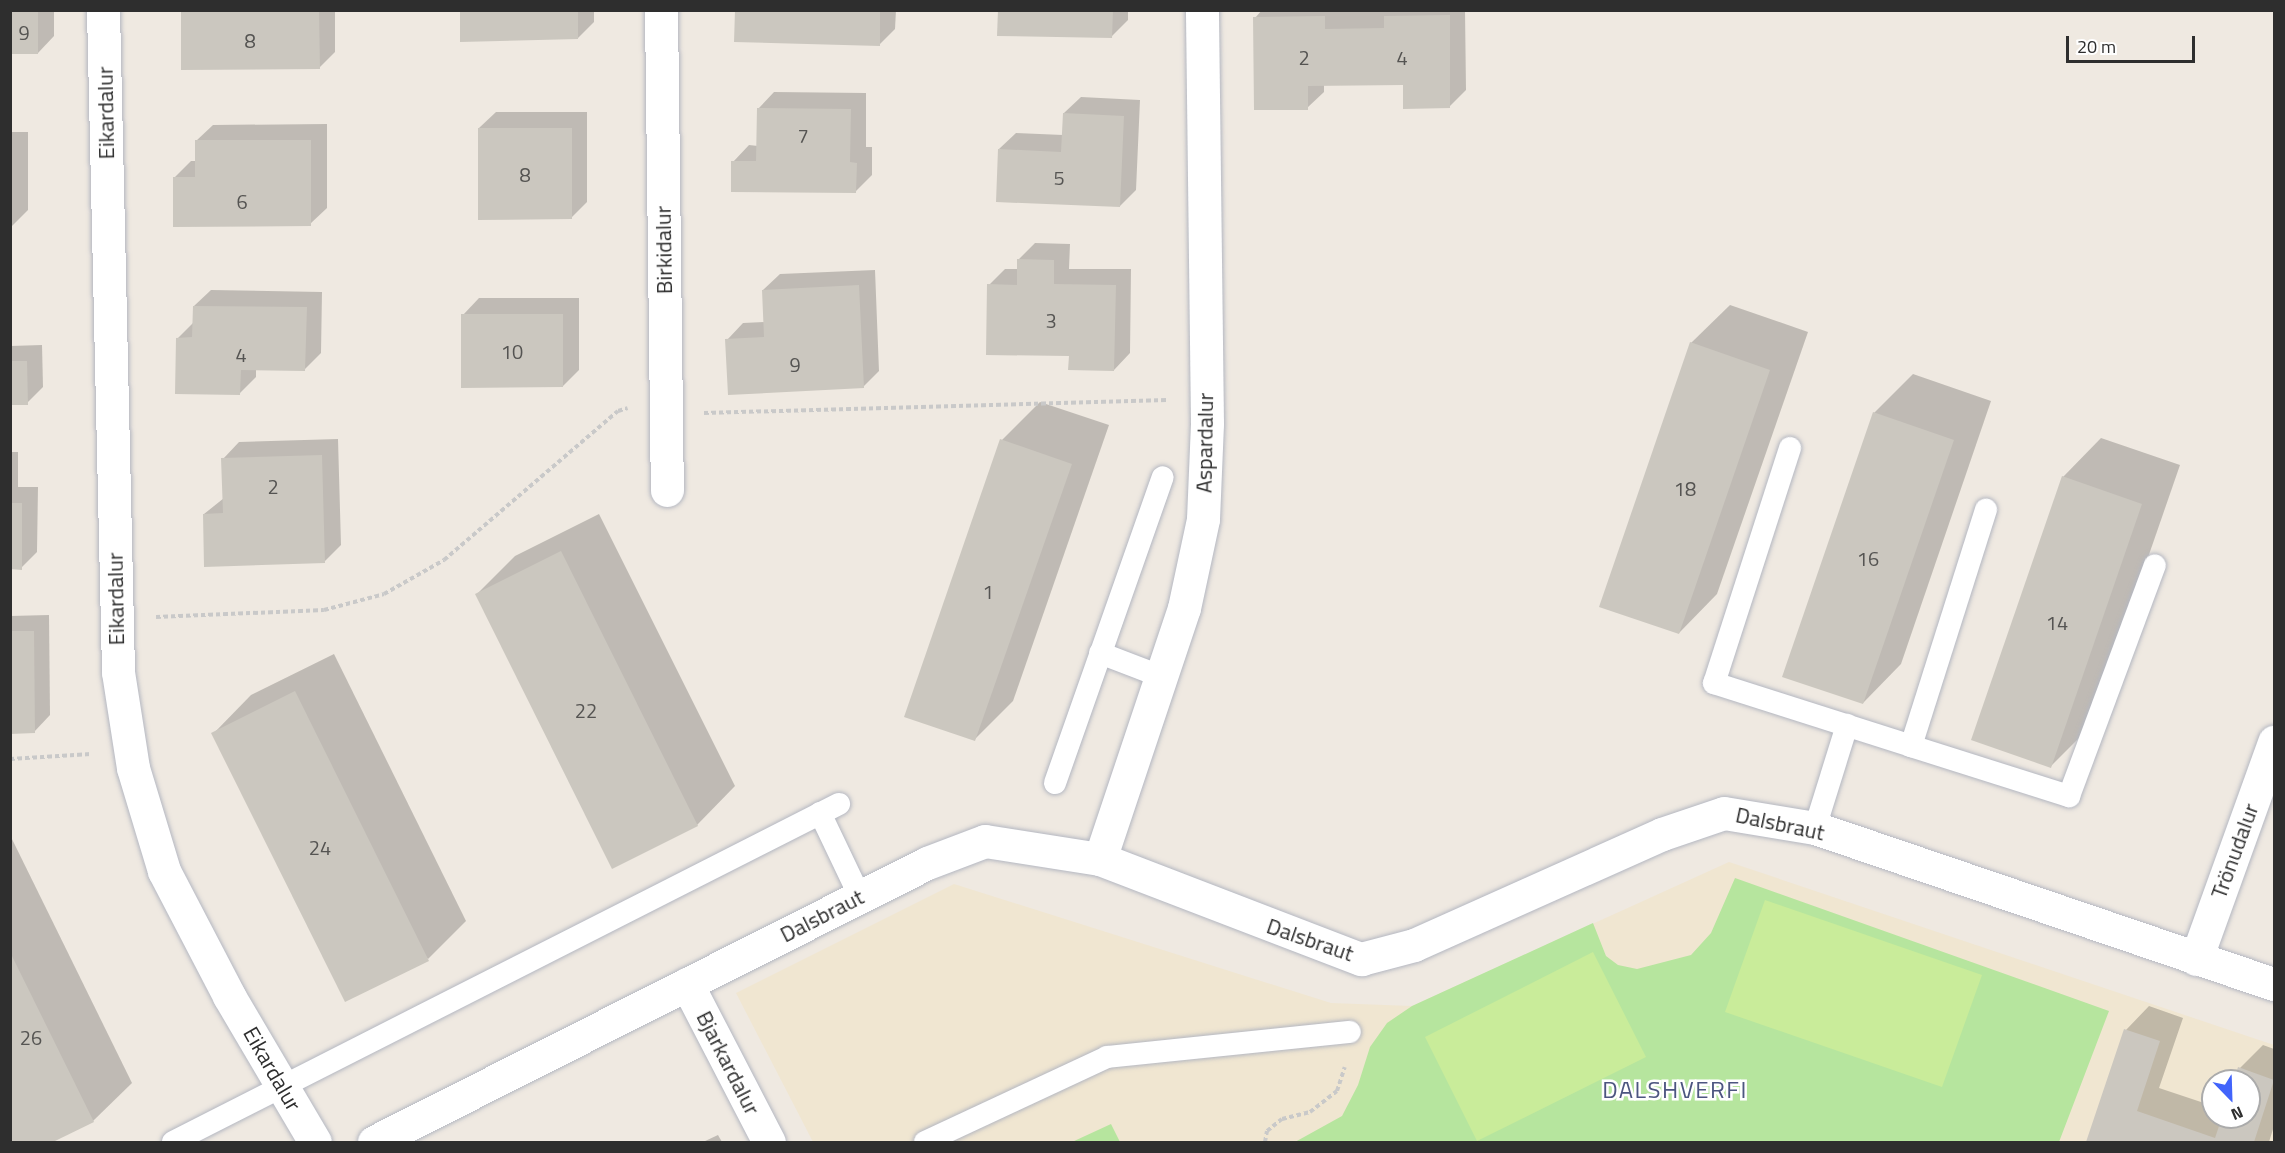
<!DOCTYPE html>
<meta charset="utf-8">
<style>
body{margin:0}
#map{position:relative;width:2285px;height:1153px;overflow:hidden;background:#efe9e1;font-family:"Titillium Web",sans-serif}
div>[style]{position:absolute}
.education>*{inset:0;background:#f0e6d1}
.green>*{inset:0;background:#b6e59e}
.pitch>*{inset:0;background:#c9ec9a}
.shadow>*{inset:0;background:#0003}
.building>*{inset:0;background:#cbc7bf}
.path>*{height:4px;margin-top:-2px;transform-origin:0;background:repeating-linear-gradient(90deg,#c9c9c9 0 4.5px,transparent 0 7.5px)}
.roads{filter:drop-shadow(0 0 2px #b4b7c1) drop-shadow(0 0 2px #b4b7c1)}
.lane>*{height:22px;margin:-11px;padding:0 11px;transform-origin:11px;border-radius:11px;background:#fff}
.street>*{height:33px;margin:-16.5px;padding:0 16.5px;transform-origin:16.5px;border-radius:16.5px;background:#fff}
.secondary>*{height:33px;margin:-16.5px;padding:0 16.5px;transform-origin:16.5px;border-radius:16.5px;background:#fff}
span{translate:-50% -50%;white-space:nowrap;text-align:center;line-height:1.15;-webkit-text-stroke:5px #fff;paint-order:stroke}
.number-label{font-size:20px;color:#555452}
.number-label span{-webkit-text-stroke-width:0}
.street-label{font-size:22px;color:#2e2e2e}
.neighbourhood-label{font-size:24px;color:#4d5680;letter-spacing:1.5px}
.frame{position:absolute;inset:0;border:12px solid #2e2e2e;pointer-events:none}
.north{position:absolute;left:2201px;top:1069px;width:60px;height:60px;box-sizing:border-box;background:#fff;border:2px solid #ababab;border-radius:50%;rotate:157deg;font-size:16px;font-weight:700;line-height:24px;text-align:center;color:#2e2e2e}
.north::after{content:'';display:block;margin:auto;width:21px;height:27px;background:#4264fb;clip-path:polygon(50% 0,100% 100%,50% 72%,0 100%)}
.scale{position:absolute;left:2066px;top:36px;width:129px;height:27px;box-sizing:border-box;border:3px solid #2e2e2e;border-top:0;padding-left:8px;font-size:18px;line-height:21px;white-space:nowrap;color:#2e2e2e;-webkit-text-stroke:4px #fff;paint-order:stroke}
</style>
<div id="map">
<div class="education">
<div style="clip-path:polygon(evenodd,1729px 862px,2274px 1045px,2274px 1142px,813px 1142px,736px 993px,954px 884px,1331px 1003px,1412px 1006px,1729px 862px,2213px 1081px,2249px 1081px,2249px 1117px,2213px 1117px,2213px 1081px)"></div>
</div>
<div class="green">
<div style="clip-path:polygon(1735px 878px,2109px 1011px,2059px 1142px,1295px 1142px,1342px 1116px,1358px 1085px,1370px 1047px,1387px 1023px,1412px 1006px,1593px 923px,1606px 956px,1618px 965px,1637px 969px,1691px 955px,1711px 933px)"></div>
<div style="clip-path:polygon(1111px 1124px,1120px 1142px,1072px 1142px)"></div>
</div>
<div class="pitch">
<div style="clip-path:polygon(1765px 900px,1982px 975px,1942px 1087px,1725px 1012px)"></div>
<div style="clip-path:polygon(1593px 952px,1646px 1057px,1477px 1141px,1425px 1037px)"></div>
</div>
<div class="shadow">
<div style="clip-path:polygon(10px 10px,54px 10px,54px 36px,38px 53px)"></div>
<div style="clip-path:polygon(182px 10px,335px 10px,335px 52px,319px 68px)"></div>
<div style="clip-path:polygon(461px 10px,594px 10px,594px 22px,578px 38px)"></div>
<div style="clip-path:polygon(736px 10px,896px 10px,895px 29px,879px 45px)"></div>
<div style="clip-path:polygon(999px 10px,1128px 10px,1128px 20px,1112px 36px)"></div>
<div style="clip-path:polygon(1262px 10px,1465px 10px,1466px 90px,1450px 106px,1404px 84px,1324px 85px,1324px 92px,1307px 108px,1255px 18px)"></div>
<div style="clip-path:polygon(774px 92px,866px 93px,866px 147px,872px 147px,872px 175px,856px 191px,733px 162px,749px 145px,758px 146px,758px 109px)"></div>
<div style="clip-path:polygon(1081px 97px,1140px 100px,1136px 190px,1120px 206px,999px 149px,1016px 133px,1063px 135px,1064px 113px)"></div>
<div style="clip-path:polygon(496px 112px,587px 112px,587px 202px,571px 218px,479px 128px)"></div>
<div style="clip-path:polygon(327px 124px,327px 208px,310px 224px,174px 178px,191px 161px,196px 161px,196px 141px,213px 125px)"></div>
<div style="clip-path:polygon(10px 132px,28px 132px,28px 210px,11px 227px)"></div>
<div style="clip-path:polygon(1035px 243px,1070px 244px,1069px 269px,1131px 269px,1130px 353px,1114px 370px,1070px 355px,989px 285px,1005px 269px,1018px 269px,1018px 260px)"></div>
<div style="clip-path:polygon(875px 270px,879px 371px,863px 387px,727px 340px,743px 323px,765px 322px,763px 290px,780px 274px)"></div>
<div style="clip-path:polygon(211px 290px,322px 292px,321px 353px,305px 369px,256px 369px,256px 377px,240px 393px,178px 338px,194px 322px,194px 306px)"></div>
<div style="clip-path:polygon(479px 298px,579px 298px,579px 370px,563px 386px,463px 315px)"></div>
<div style="clip-path:polygon(1730px 305px,1808px 332px,1717px 594px,1679px 633px,1691px 343px)"></div>
<div style="clip-path:polygon(42px 345px,43px 387px,27px 403px,10px 404px,10px 346px)"></div>
<div style="clip-path:polygon(1913px 374px,1991px 401px,1901px 664px,1863px 703px,1874px 413px)"></div>
<div style="clip-path:polygon(1040px 402px,1109px 425px,1013px 701px,974px 740px,1002px 440px)"></div>
<div style="clip-path:polygon(2101px 438px,2180px 465px,2089px 728px,2051px 766px,2063px 477px)"></div>
<div style="clip-path:polygon(338px 439px,341px 545px,325px 561px,204px 514px,224px 498px,223px 459px,239px 442px)"></div>
<div style="clip-path:polygon(10px 452px,18px 452px,18px 487px,38px 487px,37px 552px,21px 568px,10px 568px)"></div>
<div style="clip-path:polygon(599px 514px,735px 786px,697px 825px,476px 595px,515px 556px)"></div>
<div style="clip-path:polygon(49px 615px,50px 715px,34px 732px,10px 732px,10px 616px)"></div>
<div style="clip-path:polygon(334px 654px,466px 921px,428px 959px,213px 734px,251px 695px)"></div>
<div style="clip-path:polygon(10px 835px,132px 1083px,93px 1121px,49px 1142px,10px 1142px)"></div>
<div style="clip-path:polygon(2149px 1006px,2183px 1018px,2159px 1088px,2213px 1106px,2213px 1117px,2249px 1117px,2249px 1081px,2235px 1081px,2240px 1068px,2263px 1045px,2274px 1049px,2274px 1126px,2269px 1142px,2088px 1142px,2126px 1030px)"></div>
<div style="clip-path:polygon(718px 1135px,722px 1142px,703px 1142px)"></div>
</div>
<div class="building">
<div style="clip-path:polygon(10px 10px,38px 10px,38px 54px,10px 54px)"></div>
<div style="clip-path:polygon(181px 10px,319px 10px,320px 69px,181px 70px)"></div>
<div style="clip-path:polygon(460px 10px,578px 10px,578px 39px,460px 42px)"></div>
<div style="clip-path:polygon(735px 10px,880px 10px,880px 46px,734px 42px)"></div>
<div style="clip-path:polygon(998px 10px,1113px 10px,1112px 38px,997px 36px)"></div>
<div style="clip-path:polygon(1450px 15px,1450px 108px,1403px 109px,1403px 85px,1308px 86px,1308px 110px,1254px 110px,1253px 17px,1325px 16px,1325px 29px,1384px 28px,1384px 16px)"></div>
<div style="clip-path:polygon(757px 108px,851px 109px,850px 162px,857px 163px,856px 193px,731px 192px,731px 161px,756px 161px)"></div>
<div style="clip-path:polygon(1063px 113px,1124px 116px,1120px 207px,996px 202px,998px 149px,1061px 152px)"></div>
<div style="clip-path:polygon(478px 128px,572px 128px,572px 219px,478px 220px)"></div>
<div style="clip-path:polygon(195px 140px,311px 140px,311px 226px,173px 227px,173px 177px,195px 177px)"></div>
<div style="clip-path:polygon(1017px 259px,1054px 260px,1054px 284px,1116px 285px,1114px 371px,1068px 370px,1069px 356px,986px 355px,987px 284px,1017px 285px)"></div>
<div style="clip-path:polygon(859px 285px,864px 388px,728px 395px,725px 339px,764px 337px,762px 290px)"></div>
<div style="clip-path:polygon(193px 306px,307px 307px,305px 371px,241px 370px,240px 395px,175px 394px,176px 338px,192px 337px)"></div>
<div style="clip-path:polygon(461px 314px,563px 314px,563px 387px,461px 388px)"></div>
<div style="clip-path:polygon(1690px 342px,1770px 370px,1679px 634px,1599px 607px)"></div>
<div style="clip-path:polygon(10px 361px,27px 361px,28px 405px,10px 405px)"></div>
<div style="clip-path:polygon(1873px 412px,1954px 440px,1863px 704px,1782px 677px)"></div>
<div style="clip-path:polygon(1000px 439px,1072px 464px,975px 741px,904px 717px)"></div>
<div style="clip-path:polygon(322px 455px,325px 563px,204px 567px,203px 514px,223px 513px,221px 458px)"></div>
<div style="clip-path:polygon(2062px 476px,2142px 504px,2051px 768px,1971px 740px)"></div>
<div style="clip-path:polygon(10px 503px,22px 503px,22px 570px,10px 569px)"></div>
<div style="clip-path:polygon(561px 551px,698px 826px,612px 869px,475px 594px)"></div>
<div style="clip-path:polygon(10px 631px,34px 631px,35px 733px,10px 734px)"></div>
<div style="clip-path:polygon(295px 691px,429px 961px,345px 1002px,211px 733px)"></div>
<div style="clip-path:polygon(10px 952px,94px 1122px,53px 1142px,10px 1142px)"></div>
<div style="clip-path:polygon(2124px 1029px,2160px 1041px,2137px 1111px,2215px 1138px,2222px 1117px,2249px 1117px,2249px 1081px,2234px 1081px,2238px 1067px,2274px 1080px,2254px 1142px,2086px 1142px)"></div>
</div>
<div class="path">
<div style="left:704px;top:413px;width:463px;rotate:-1.6deg"></div>
<div style="left:156px;top:617px;width:168px;rotate:-2.4deg"></div>
<div style="left:324px;top:610px;width:62px;rotate:-14.9deg"></div>
<div style="left:384px;top:594px;width:69px;rotate:-29.5deg"></div>
<div style="left:444px;top:560px;width:229px;rotate:-40.6deg"></div>
<div style="left:618px;top:411px;width:10px;rotate:-17deg"></div>
<div style="left:10px;top:759px;width:81px;rotate:-3.5deg"></div>
<div style="left:1265px;top:1142px;width:11px;rotate:-80deg"></div>
<div style="left:1267px;top:1131px;width:19px;rotate:-39deg"></div>
<div style="left:1282px;top:1119px;width:29px;rotate:-14deg"></div>
<div style="left:1310px;top:1112px;width:34px;rotate:-38deg"></div>
<div style="left:1337px;top:1091px;width:25px;rotate:-72deg"></div>
</div>
<div class="roads">
<div class="lane">
<div style="left:1790px;top:448px;width:247px;rotate:107.9deg"></div>
<div style="left:1714px;top:683px;width:207px;rotate:17.7deg"></div>
<div style="left:1911px;top:746px;width:166px;rotate:17.6deg"></div>
<div style="left:2069px;top:796px;width:246px;rotate:-69.6deg"></div>
<div style="left:1100px;top:653px;width:67px;rotate:20.9deg"></div>
<div style="left:1911px;top:746px;width:248px;rotate:-72.4deg"></div>
<div style="left:1055px;top:783px;width:324px;rotate:-70.6deg"></div>
<div style="left:820px;top:813px;width:93px;rotate:64.5deg"></div>
<div style="left:1815px;top:828px;width:108px;rotate:-72.7deg"></div>
<div style="left:173px;top:1142px;width:747px;rotate:-26.91deg"></div>
<div style="left:925px;top:1142px;width:201px;rotate:-25deg"></div>
<div style="left:1107px;top:1057px;width:244px;rotate:-5.9deg"></div>
</div>
<div class="street">
<div style="left:103px;top:10px;width:662px;rotate:88.7deg"></div>
<div style="left:118px;top:672px;width:97px;rotate:81.1deg"></div>
<div style="left:133px;top:768px;width:108px;rotate:73.2deg"></div>
<div style="left:164px;top:871px;width:141px;rotate:62.5deg"></div>
<div style="left:229px;top:996px;width:169px;rotate:59.5deg"></div>
<div style="left:661px;top:10px;width:480px;rotate:89.3deg"></div>
<div style="left:1100px;top:859px;width:265px;rotate:-71.5deg"></div>
<div style="left:1184px;top:608px;width:91px;rotate:-77.9deg"></div>
<div style="left:1203px;top:519px;width:96px;rotate:-87.6deg"></div>
<div style="left:1207px;top:423px;width:413px;rotate:-90.7deg"></div>
<div style="left:687px;top:984px;width:178px;rotate:62.6deg"></div>
</div>
<div class="secondary">
<div style="left:2196px;top:959px;width:231px;rotate:-70.2deg"></div>
<div style="left:374px;top:1142px;width:619px;rotate:-26.77deg"></div>
<div style="left:927px;top:863px;width:62px;rotate:-20.8deg"></div>
<div style="left:985px;top:841px;width:116px;rotate:8.9deg"></div>
<div style="left:1100px;top:859px;width:280px;rotate:21deg"></div>
<div style="left:1361px;top:959px;width:55px;rotate:-14.8deg"></div>
<div style="left:1414px;top:945px;width:272px;rotate:-24.1deg"></div>
<div style="left:1662px;top:834px;width:65px;rotate:-18.7deg"></div>
<div style="left:1724px;top:813px;width:92px;rotate:9.4deg"></div>
<div style="left:1815px;top:828px;width:485px;rotate:18.8deg"></div>
</div>
</div>
<div class="number-label">
<span style="left:24px;top:32px">9</span>
<span style="left:250px;top:40px">8</span>
<span style="left:1304px;top:57px">2</span>
<span style="left:1402px;top:57px">4</span>
<span style="left:803px;top:135px">7</span>
<span style="left:525px;top:174px">8</span>
<span style="left:1059px;top:177px">5</span>
<span style="left:242px;top:201px">6</span>
<span style="left:1051px;top:320px">3</span>
<span style="left:512px;top:351px">10</span>
<span style="left:241px;top:354px">4</span>
<span style="left:795px;top:364px">9</span>
<span style="left:273px;top:486px">2</span>
<span style="left:1685px;top:488px">18</span>
<span style="left:1868px;top:558px">16</span>
<span style="left:988px;top:591px">1</span>
<span style="left:2057px;top:622px">14</span>
<span style="left:586px;top:710px">22</span>
<span style="left:320px;top:847px">24</span>
<span style="left:31px;top:1037px">26</span>
</div>
<div class="street-label">
<span style="left:106px;top:113px;rotate:-91deg">Eikardalur</span>
<span style="left:664px;top:250px;rotate:-91deg">Birkidalur</span>
<span style="left:1205px;top:443px;rotate:-89deg">Aspardalur</span>
<span style="left:116px;top:599px;rotate:-91deg">Eikardalur</span>
<span style="left:1780px;top:824px;rotate:12deg">Dalsbraut</span>
<span style="left:2235px;top:851px;rotate:-70deg">Trönudalur</span>
<span style="left:822px;top:916px;rotate:-27deg">Dalsbraut</span>
<span style="left:1310px;top:940px;rotate:19deg">Dalsbraut</span>
<span style="left:728px;top:1063px;rotate:63deg">Bjarkardalur</span>
<span style="left:272px;top:1069px;rotate:60deg">Eikardalur</span>
</div>
<div class="neighbourhood-label">
<span style="left:1675px;top:1090px">DALSHVERFI</span>
</div>
<div class="frame"></div>
<div class="north">N</div>
<div class="scale">20 m</div>
</div>
